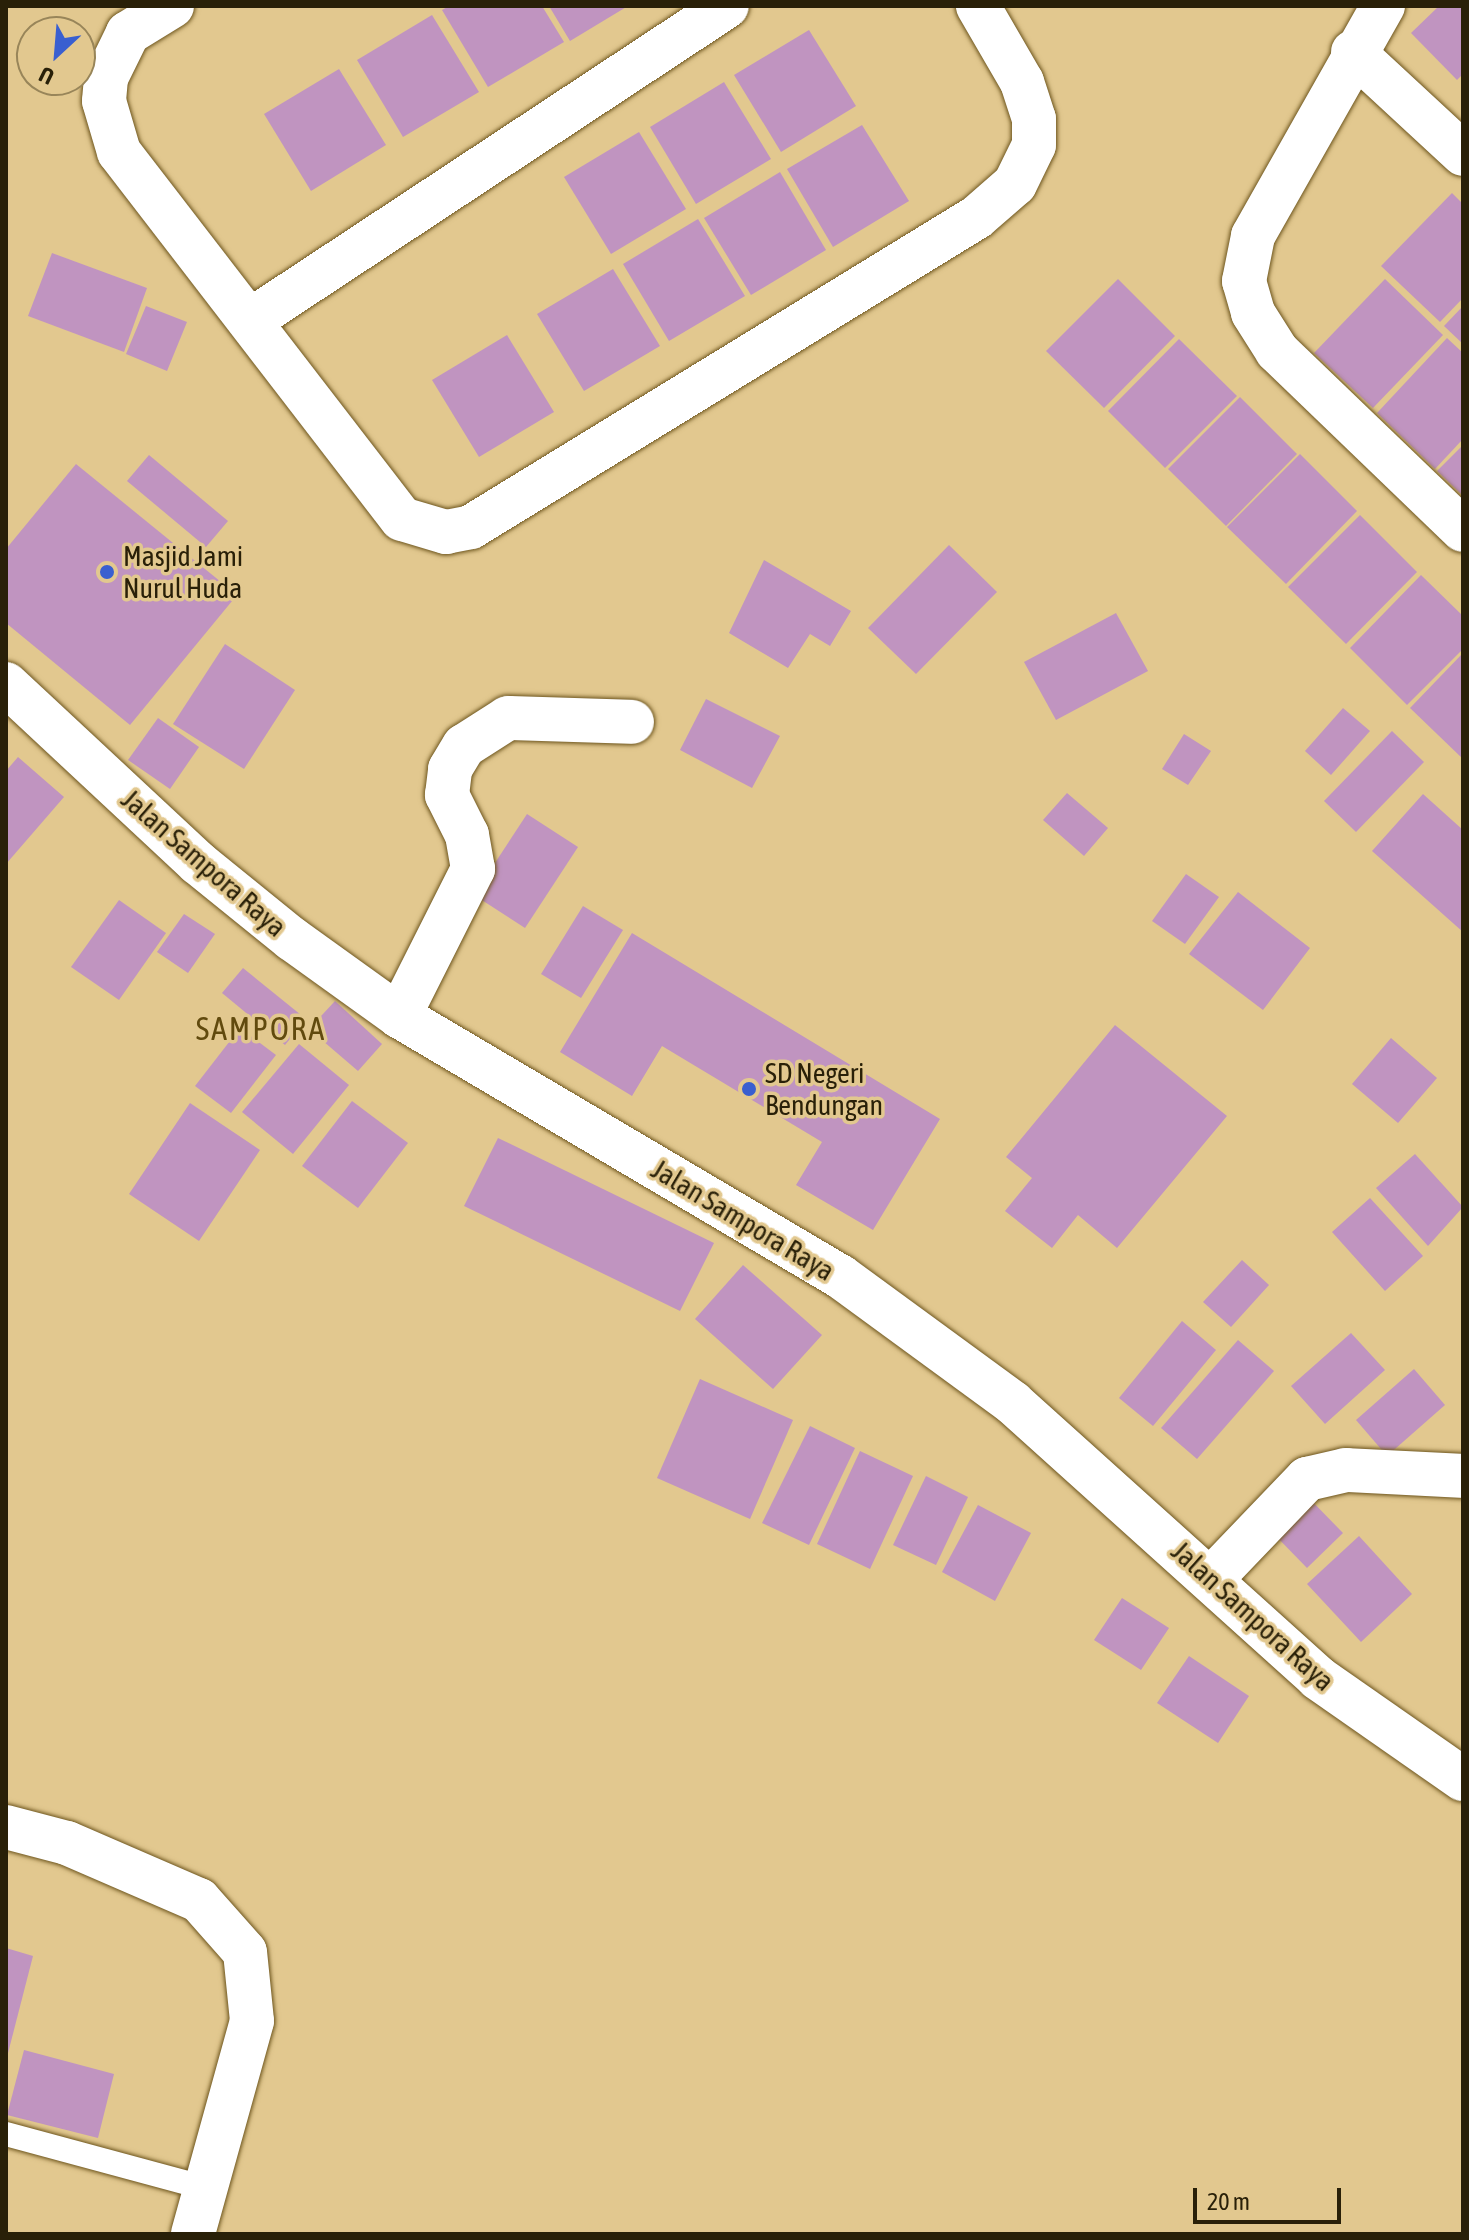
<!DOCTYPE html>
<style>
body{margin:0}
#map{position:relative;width:1469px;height:2240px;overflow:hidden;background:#e2c88f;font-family:"Asap Condensed",sans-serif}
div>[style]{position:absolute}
.building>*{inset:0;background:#c094c0}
.roads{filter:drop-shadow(0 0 2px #6e561e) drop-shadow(0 0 2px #6e561e)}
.lane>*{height:24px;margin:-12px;padding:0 12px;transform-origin:12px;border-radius:12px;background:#fff}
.street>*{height:44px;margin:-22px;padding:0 22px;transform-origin:22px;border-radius:22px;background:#fff}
.dots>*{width:22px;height:22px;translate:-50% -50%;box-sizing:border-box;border:4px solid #e2c88f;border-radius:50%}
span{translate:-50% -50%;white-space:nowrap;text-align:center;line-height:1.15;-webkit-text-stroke:7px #e2c88f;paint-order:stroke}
.poi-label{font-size:28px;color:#292008}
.left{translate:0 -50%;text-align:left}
.street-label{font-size:28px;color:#292008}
.quarter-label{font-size:32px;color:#614a0e;letter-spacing:2px}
.frame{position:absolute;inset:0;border:8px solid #292008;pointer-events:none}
.north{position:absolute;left:16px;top:16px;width:80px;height:80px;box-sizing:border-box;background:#e2c88f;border:2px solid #988559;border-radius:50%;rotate:206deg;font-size:22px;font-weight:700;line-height:32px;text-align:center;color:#292008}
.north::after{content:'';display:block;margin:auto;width:28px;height:36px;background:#395fd0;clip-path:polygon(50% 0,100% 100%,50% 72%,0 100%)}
.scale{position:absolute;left:1193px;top:2188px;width:148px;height:36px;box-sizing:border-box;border:4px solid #292008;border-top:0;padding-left:10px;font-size:24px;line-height:28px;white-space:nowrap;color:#292008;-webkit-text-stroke:6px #e2c88f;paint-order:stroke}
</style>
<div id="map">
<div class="building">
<div style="clip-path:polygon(449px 6px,542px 6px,564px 42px,488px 87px,442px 10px)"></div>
<div style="clip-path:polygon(549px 6px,628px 6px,570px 41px)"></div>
<div style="clip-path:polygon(1439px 6px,1463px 6px,1463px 74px,1457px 80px,1411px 33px)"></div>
<div style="clip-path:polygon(432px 15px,479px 92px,403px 137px,357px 60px)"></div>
<div style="clip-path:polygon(809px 30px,856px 106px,781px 152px,734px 75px)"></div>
<div style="clip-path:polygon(339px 69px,386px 145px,311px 191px,264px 114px)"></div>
<div style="clip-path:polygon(724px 82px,771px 159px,696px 204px,650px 127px)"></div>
<div style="clip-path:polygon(862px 125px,909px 201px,833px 247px,787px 169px)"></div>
<div style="clip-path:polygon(639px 132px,686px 209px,611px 254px,564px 177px)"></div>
<div style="clip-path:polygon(780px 172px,826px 250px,751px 295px,704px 218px)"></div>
<div style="clip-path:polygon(1452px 193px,1463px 204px,1463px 298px,1440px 322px,1381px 266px)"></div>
<div style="clip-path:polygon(698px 219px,745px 296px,669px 341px,623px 264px)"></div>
<div style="clip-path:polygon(52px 253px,147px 288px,124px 352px,28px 316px)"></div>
<div style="clip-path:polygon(613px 269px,660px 346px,584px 391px,537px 314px)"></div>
<div style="clip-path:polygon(1118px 279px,1175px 336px,1104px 408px,1046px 351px)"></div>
<div style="clip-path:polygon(1385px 279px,1443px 335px,1373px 408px,1314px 353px)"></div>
<div style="clip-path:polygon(146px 306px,187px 322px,167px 371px,126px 354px)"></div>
<div style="clip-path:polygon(1463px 306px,1463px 344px,1444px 326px)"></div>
<div style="clip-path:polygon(507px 335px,554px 412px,479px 457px,432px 380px)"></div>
<div style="clip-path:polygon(1447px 338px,1463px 353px,1463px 439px,1435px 469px,1377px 413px)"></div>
<div style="clip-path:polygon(1179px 339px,1237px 396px,1165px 468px,1108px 411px)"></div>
<div style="clip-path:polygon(1240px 397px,1297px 454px,1226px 526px,1168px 469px)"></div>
<div style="clip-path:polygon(1463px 445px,1463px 496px,1437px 471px)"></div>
<div style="clip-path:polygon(1300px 454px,1357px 511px,1286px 584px,1227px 527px)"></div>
<div style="clip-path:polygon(149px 455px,228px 521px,206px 547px,127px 481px)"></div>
<div style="clip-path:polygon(76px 464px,237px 595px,130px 725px,6px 623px,6px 549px)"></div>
<div style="clip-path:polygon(1360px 515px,1417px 572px,1346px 644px,1288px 587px)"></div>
<div style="clip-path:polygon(949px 545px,997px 592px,916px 674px,868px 628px)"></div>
<div style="clip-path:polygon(764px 560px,851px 611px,830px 646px,810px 634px,788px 668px,729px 633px)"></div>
<div style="clip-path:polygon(1421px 575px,1463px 616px,1463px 649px,1407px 705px,1350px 648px)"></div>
<div style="clip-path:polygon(1116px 613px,1148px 671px,1056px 720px,1024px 662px)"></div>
<div style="clip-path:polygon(225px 644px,295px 690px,244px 769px,173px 724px)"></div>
<div style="clip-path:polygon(1463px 653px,1463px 759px,1410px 708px)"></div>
<div style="clip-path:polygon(706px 699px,780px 736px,752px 788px,680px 750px)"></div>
<div style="clip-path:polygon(1343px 708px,1370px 731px,1331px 775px,1305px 751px)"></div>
<div style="clip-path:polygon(158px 718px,199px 747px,170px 789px,128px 760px)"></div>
<div style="clip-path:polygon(1392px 731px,1424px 762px,1356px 832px,1324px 801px)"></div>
<div style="clip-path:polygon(1184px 734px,1211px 751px,1188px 785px,1162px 769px)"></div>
<div style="clip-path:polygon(18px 757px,64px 797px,6px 864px,6px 771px)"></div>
<div style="clip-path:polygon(1067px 793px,1108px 828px,1084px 856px,1043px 820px)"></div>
<div style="clip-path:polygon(1423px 794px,1463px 830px,1463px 932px,1372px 851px)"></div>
<div style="clip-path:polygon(527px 814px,578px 847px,525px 928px,474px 895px)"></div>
<div style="clip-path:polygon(1186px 874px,1219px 897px,1185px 944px,1152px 921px)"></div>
<div style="clip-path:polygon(1238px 892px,1310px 948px,1263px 1010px,1189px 954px)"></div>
<div style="clip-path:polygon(119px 900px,166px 933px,119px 1000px,71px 967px)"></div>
<div style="clip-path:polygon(583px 906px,623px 930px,581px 998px,541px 974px)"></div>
<div style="clip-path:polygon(184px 914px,215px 934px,188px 973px,157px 952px)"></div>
<div style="clip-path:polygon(632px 933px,940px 1119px,873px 1230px,796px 1185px,822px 1142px,662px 1046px,632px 1096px,560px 1052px)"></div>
<div style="clip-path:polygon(243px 968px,306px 1019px,285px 1045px,222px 993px)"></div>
<div style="clip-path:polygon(335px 1001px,382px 1044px,358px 1071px,309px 1029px)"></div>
<div style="clip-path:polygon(1115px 1025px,1227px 1116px,1117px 1248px,1078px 1215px,1052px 1248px,1005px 1211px,1032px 1178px,1006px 1157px)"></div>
<div style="clip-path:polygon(240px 1028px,276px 1055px,231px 1113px,195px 1086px)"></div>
<div style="clip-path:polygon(1391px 1038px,1437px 1078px,1398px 1123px,1352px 1084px)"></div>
<div style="clip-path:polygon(299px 1044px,349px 1085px,293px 1154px,242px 1112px)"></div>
<div style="clip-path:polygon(352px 1101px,408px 1143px,358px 1208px,302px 1166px)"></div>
<div style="clip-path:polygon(190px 1103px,260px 1150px,199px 1241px,129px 1194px)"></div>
<div style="clip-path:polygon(498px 1138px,714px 1243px,680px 1311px,464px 1206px)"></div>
<div style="clip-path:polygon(1415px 1154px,1463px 1207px,1428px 1246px,1376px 1188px)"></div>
<div style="clip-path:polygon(1370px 1198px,1423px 1256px,1385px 1291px,1332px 1232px)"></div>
<div style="clip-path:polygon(1242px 1260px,1269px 1285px,1231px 1327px,1203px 1302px)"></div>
<div style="clip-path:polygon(743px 1265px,822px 1335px,773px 1389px,695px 1319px)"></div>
<div style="clip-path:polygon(1182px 1321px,1216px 1350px,1153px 1426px,1119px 1398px)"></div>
<div style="clip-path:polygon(1351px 1333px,1385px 1370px,1325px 1424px,1291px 1386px)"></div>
<div style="clip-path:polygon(1238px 1340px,1274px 1371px,1197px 1459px,1161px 1428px)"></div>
<div style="clip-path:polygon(1414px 1369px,1445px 1405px,1387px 1456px,1356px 1420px)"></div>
<div style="clip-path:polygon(700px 1379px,793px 1420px,750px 1519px,657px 1478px)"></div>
<div style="clip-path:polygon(810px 1426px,855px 1448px,809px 1545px,762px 1523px)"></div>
<div style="clip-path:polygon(860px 1451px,913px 1476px,870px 1569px,817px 1544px)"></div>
<div style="clip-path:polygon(926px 1476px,968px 1497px,936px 1565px,893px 1545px)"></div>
<div style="clip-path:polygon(1304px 1493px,1343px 1533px,1307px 1568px,1268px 1528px)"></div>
<div style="clip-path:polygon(978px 1505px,1031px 1533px,995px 1601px,942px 1572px)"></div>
<div style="clip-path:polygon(1359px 1536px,1412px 1594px,1361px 1642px,1307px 1584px)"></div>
<div style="clip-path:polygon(1122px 1598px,1169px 1628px,1141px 1670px,1094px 1640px)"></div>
<div style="clip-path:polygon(1189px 1656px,1249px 1696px,1218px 1743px,1157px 1703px)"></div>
<div style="clip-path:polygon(6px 1948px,33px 1956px,7px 2057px,6px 2057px)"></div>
<div style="clip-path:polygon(24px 2050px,114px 2074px,98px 2138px,7px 2115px)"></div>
</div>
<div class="roads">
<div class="lane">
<div style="left:6px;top:2134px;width:207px;rotate:15.1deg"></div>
</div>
<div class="street">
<div style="left:172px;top:6px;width:52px;rotate:148.5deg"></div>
<div style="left:128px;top:33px;width:50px;rotate:116.1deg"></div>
<div style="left:106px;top:78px;width:23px;rotate:95deg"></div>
<div style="left:104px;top:101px;width:53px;rotate:73.6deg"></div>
<div style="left:119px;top:152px;width:463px;rotate:52.4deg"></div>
<div style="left:402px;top:519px;width:46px;rotate:16.5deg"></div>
<div style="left:446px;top:532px;width:25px;rotate:-11deg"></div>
<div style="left:471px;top:527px;width:593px;rotate:-31.49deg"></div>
<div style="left:977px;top:217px;width:50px;rotate:-41deg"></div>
<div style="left:1015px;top:184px;width:43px;rotate:-64deg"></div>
<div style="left:1034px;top:145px;width:26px;rotate:-90deg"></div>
<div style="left:1034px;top:119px;width:39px;rotate:-108deg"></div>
<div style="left:1022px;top:82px;width:88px;rotate:-120.1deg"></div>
<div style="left:1383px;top:6px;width:264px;rotate:119.5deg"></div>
<div style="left:1253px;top:236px;width:46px;rotate:101.3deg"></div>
<div style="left:1244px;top:281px;width:33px;rotate:74deg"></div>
<div style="left:1253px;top:313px;width:45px;rotate:57.7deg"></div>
<div style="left:1277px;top:351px;width:258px;rotate:43.9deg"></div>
<div style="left:1353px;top:52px;width:150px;rotate:42.8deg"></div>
<div style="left:251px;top:320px;width:570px;rotate:-33.41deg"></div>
<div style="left:6px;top:684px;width:262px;rotate:43deg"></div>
<div style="left:198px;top:863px;width:121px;rotate:39deg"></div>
<div style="left:292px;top:939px;width:132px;rotate:35.7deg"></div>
<div style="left:399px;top:1016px;width:513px;rotate:30.56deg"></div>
<div style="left:841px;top:1277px;width:213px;rotate:36.2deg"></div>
<div style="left:1013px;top:1403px;width:411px;rotate:42deg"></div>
<div style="left:1318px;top:1678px;width:177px;rotate:34.9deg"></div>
<div style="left:399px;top:1016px;width:165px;rotate:-63.3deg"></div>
<div style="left:473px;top:869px;width:35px;rotate:-100deg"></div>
<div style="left:467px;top:835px;width:45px;rotate:-116.6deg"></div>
<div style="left:447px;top:795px;width:26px;rotate:-83deg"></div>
<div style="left:450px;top:769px;width:27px;rotate:-59deg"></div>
<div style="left:464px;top:746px;width:52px;rotate:-32.5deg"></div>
<div style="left:508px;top:718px;width:124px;rotate:1.8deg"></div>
<div style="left:1213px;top:1577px;width:136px;rotate:-46.2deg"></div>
<div style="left:1307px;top:1479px;width:40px;rotate:-13deg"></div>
<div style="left:1346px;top:1470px;width:117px;rotate:2.9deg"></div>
<div style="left:6px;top:1827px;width:63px;rotate:14.7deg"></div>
<div style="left:67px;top:1843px;width:144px;rotate:23.4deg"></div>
<div style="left:199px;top:1900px;width:69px;rotate:48.5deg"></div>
<div style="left:245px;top:1952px;width:69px;rotate:84.2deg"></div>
<div style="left:252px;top:2021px;width:221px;rotate:105.5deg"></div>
</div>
</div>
<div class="dots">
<div style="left:107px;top:572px;background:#395fd0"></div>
<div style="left:749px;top:1089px;background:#395fd0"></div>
</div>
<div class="poi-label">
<span class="left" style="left:123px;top:572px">Masjid Jami<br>Nurul Huda</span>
<span class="left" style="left:765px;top:1089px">SD Negeri<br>Bendungan</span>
</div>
<div class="street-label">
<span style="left:204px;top:863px;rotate:41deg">Jalan Sampora Raya</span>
<span style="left:743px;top:1220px;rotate:31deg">Jalan Sampora Raya</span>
<span style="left:1253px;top:1616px;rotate:42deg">Jalan Sampora Raya</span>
</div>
<div class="quarter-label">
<span style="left:261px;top:1029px">SAMPORA</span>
</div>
<div class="frame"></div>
<div class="north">U</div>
<div class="scale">20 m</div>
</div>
